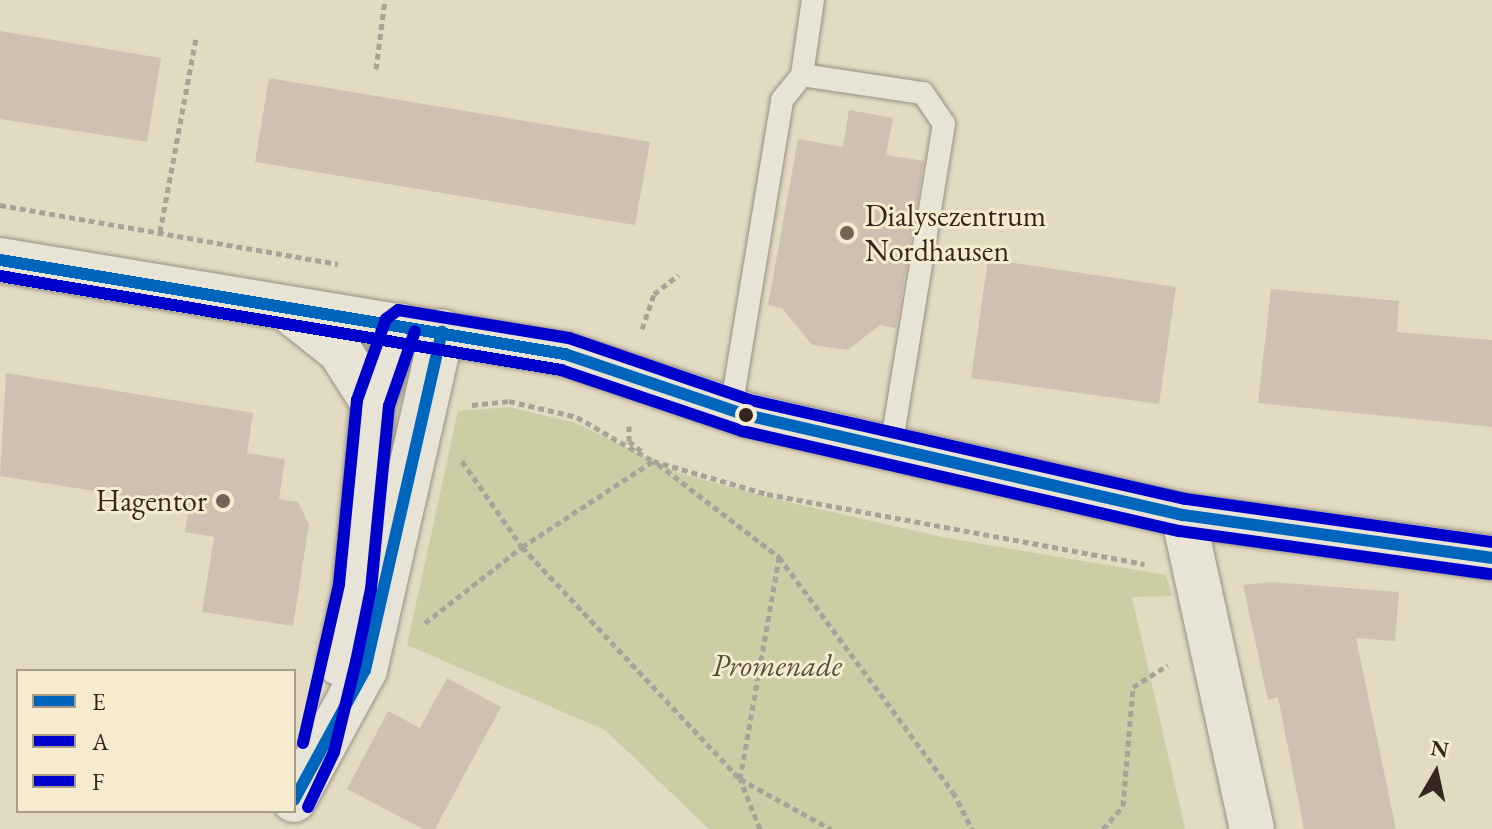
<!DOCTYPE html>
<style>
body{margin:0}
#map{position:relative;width:1492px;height:829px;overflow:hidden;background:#e3dac2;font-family:"EB Garamond",serif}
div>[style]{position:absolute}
.green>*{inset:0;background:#cccda5}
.building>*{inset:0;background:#cfc1b2}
.path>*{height:5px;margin-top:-2.5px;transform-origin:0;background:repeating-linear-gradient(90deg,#a8a399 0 6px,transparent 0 10px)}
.roads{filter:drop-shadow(0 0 2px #979082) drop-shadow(0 0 2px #979082)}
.service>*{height:22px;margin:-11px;padding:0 11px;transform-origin:11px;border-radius:11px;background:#e8e3d7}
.minor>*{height:44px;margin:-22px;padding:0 22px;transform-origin:22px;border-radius:22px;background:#e8e3d7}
.bus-1>*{height:12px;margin:-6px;padding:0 6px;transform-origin:6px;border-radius:6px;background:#0065bd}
.bus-2>*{height:12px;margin:-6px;padding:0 6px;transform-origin:6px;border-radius:6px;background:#0000cd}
.bus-3>*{height:12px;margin:-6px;padding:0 6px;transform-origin:6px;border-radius:6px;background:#0000cd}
.dots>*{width:22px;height:22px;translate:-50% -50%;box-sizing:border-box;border:4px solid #f5ebcf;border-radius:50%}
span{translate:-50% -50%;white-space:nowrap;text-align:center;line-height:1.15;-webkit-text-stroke:6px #f5ebcf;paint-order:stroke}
.poi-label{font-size:30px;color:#34261e}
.left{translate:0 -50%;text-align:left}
.right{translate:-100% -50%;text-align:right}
.park-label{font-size:30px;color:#564d3a;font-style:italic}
.legend{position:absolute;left:16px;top:669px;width:280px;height:144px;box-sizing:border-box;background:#f5ebcf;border:2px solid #a89c88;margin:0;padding:10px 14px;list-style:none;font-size:24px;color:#34261e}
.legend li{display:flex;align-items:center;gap:16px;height:40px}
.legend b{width:40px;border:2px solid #a89c88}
.north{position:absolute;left:1396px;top:733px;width:80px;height:80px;-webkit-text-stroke:6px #f5ebcf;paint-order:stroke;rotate:9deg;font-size:22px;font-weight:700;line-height:32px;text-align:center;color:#34261e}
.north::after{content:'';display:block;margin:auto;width:28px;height:36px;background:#34261e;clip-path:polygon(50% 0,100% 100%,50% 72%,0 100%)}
</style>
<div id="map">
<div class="green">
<div style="clip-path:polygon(509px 407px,576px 423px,679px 473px,770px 498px,947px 538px,1166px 575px,1172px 596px,1132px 597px,1185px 829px,709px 829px,605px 730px,407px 645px,458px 411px)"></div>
</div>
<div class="building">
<div style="clip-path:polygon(0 31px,161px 58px,147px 142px,0 119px)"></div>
<div style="clip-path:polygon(269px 78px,650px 142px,635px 225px,255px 162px)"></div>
<div style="clip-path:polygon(849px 110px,893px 118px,886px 155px,924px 161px,896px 328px,880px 325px,848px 350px,812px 345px,782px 308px,768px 305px,798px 139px,843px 147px)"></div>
<div style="clip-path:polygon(988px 259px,1176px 287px,1159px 404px,971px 378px)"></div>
<div style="clip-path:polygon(1271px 289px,1399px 301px,1397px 332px,1492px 340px,1492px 427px,1258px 403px)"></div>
<div style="clip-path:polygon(6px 373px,253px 413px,247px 453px,285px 459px,279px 499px,298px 502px,309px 524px,293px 626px,202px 612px,214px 537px,185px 532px,189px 506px,0 476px)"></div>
<div style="clip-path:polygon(1272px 582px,1399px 592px,1395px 641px,1356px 638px,1396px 829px,1304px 829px,1278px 697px,1268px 700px,1243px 585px)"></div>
<div style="clip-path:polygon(447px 678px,501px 707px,435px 829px,423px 829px,347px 789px,388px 711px,420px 728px)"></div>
</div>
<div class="path">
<div style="left:376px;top:69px;width:70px;rotate:-82.6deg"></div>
<div style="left:0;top:205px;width:343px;rotate:9.9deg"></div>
<div style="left:160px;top:232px;width:197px;rotate:-79.5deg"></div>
<div style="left:642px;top:329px;width:37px;rotate:-71deg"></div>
<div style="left:654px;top:294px;width:31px;rotate:-38deg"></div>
<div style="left:472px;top:405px;width:37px;rotate:-6deg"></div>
<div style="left:509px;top:401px;width:70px;rotate:13.2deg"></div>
<div style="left:577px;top:417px;width:88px;rotate:30.1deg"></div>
<div style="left:653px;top:461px;width:119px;rotate:16.1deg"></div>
<div style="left:767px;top:494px;width:384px;rotate:10.5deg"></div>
<div style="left:629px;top:426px;width:15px;rotate:90deg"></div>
<div style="left:629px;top:441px;width:19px;rotate:39deg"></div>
<div style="left:462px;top:461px;width:105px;rotate:55.1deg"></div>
<div style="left:522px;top:547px;width:318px;rotate:46.8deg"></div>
<div style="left:740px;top:779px;width:104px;rotate:28.8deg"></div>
<div style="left:658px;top:464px;width:153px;rotate:37.5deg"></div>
<div style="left:779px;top:557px;width:292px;rotate:53.5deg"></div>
<div style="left:953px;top:792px;width:42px;rotate:62.8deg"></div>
<div style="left:425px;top:623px;width:123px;rotate:-38.1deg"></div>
<div style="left:522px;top:547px;width:157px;rotate:-33.3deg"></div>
<div style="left:760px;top:829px;width:54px;rotate:-111.8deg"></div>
<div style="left:740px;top:779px;width:224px;rotate:-80deg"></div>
<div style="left:1103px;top:829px;width:30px;rotate:-49deg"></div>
<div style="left:1123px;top:806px;width:119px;rotate:-85.2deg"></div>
<div style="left:1133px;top:687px;width:41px;rotate:-32.2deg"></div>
</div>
<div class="roads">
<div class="service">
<div style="left:802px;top:75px;width:76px;rotate:-81.7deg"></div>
<div style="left:731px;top:409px;width:313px;rotate:-80.6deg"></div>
<div style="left:782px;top:100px;width:32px;rotate:-51deg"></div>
<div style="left:802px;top:75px;width:122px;rotate:8.5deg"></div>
<div style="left:923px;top:93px;width:37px;rotate:56deg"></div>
<div style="left:944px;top:124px;width:327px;rotate:99.3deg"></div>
</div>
<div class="minor">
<div style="left:0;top:260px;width:573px;rotate:9.45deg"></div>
<div style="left:565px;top:354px;width:191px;rotate:18.6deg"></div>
<div style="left:746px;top:415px;width:448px;rotate:12.9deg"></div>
<div style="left:1183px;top:515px;width:312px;rotate:7.9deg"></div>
<div style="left:287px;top:309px;width:68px;rotate:38.4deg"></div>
<div style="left:340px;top:351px;width:62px;rotate:57.6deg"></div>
<div style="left:1183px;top:515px;width:321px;rotate:77.6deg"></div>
<div style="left:339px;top:663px;width:78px;rotate:-78.1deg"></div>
<div style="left:355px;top:587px;width:185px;rotate:-84.4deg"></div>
<div style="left:373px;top:403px;width:82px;rotate:-70.7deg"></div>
<div style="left:294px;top:800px;width:148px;rotate:-61.4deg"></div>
<div style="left:365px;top:670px;width:347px;rotate:-77.2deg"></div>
</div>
</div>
<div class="bus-1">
<div style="left:0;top:260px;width:573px;rotate:9.45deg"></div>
<div style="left:565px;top:354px;width:191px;rotate:18.6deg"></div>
<div style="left:746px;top:415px;width:448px;rotate:12.9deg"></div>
<div style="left:1183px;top:515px;width:312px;rotate:7.9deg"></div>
<div style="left:294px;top:800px;width:148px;rotate:-61.4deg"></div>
<div style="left:365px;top:670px;width:347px;rotate:-77.2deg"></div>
</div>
<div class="bus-2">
<div style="left:0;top:276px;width:569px;rotate:9.51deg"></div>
<div style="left:561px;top:370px;width:191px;rotate:18.6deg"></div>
<div style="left:742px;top:431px;width:448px;rotate:12.9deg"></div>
<div style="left:1179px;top:531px;width:314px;rotate:7.9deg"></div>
<div style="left:308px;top:807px;width:61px;rotate:-64.7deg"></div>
<div style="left:334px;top:752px;width:93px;rotate:-76.3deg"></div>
<div style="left:356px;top:662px;width:75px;rotate:-78.4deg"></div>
<div style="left:371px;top:589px;width:184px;rotate:-84.4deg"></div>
<div style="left:389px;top:406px;width:79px;rotate:-70.9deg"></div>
</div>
<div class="bus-3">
<div style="left:303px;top:743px;width:163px;rotate:-77.2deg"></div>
<div style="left:339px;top:584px;width:185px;rotate:-84.4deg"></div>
<div style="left:357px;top:400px;width:86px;rotate:-70.3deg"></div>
<div style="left:386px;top:319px;width:15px;rotate:-37deg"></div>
<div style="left:398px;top:310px;width:173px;rotate:9.3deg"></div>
<div style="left:569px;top:338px;width:191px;rotate:18.9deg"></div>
<div style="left:750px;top:400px;width:447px;rotate:12.8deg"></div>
<div style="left:1186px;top:499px;width:309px;rotate:8deg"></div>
</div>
<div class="dots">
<div style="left:847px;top:233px;background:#716557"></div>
<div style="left:746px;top:415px;background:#34261e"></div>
<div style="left:223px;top:501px;background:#716557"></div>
</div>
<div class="poi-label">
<span class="left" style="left:865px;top:233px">Dialysezentrum<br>Nordhausen</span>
<span class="right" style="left:207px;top:501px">Hagentor</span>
</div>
<div class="park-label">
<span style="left:777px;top:666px">Promenade</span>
</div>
<ul class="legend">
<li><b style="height:10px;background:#0065bd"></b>E</li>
<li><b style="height:10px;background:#0000cd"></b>A</li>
<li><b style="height:10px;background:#0000cd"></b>F</li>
</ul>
<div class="north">N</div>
</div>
